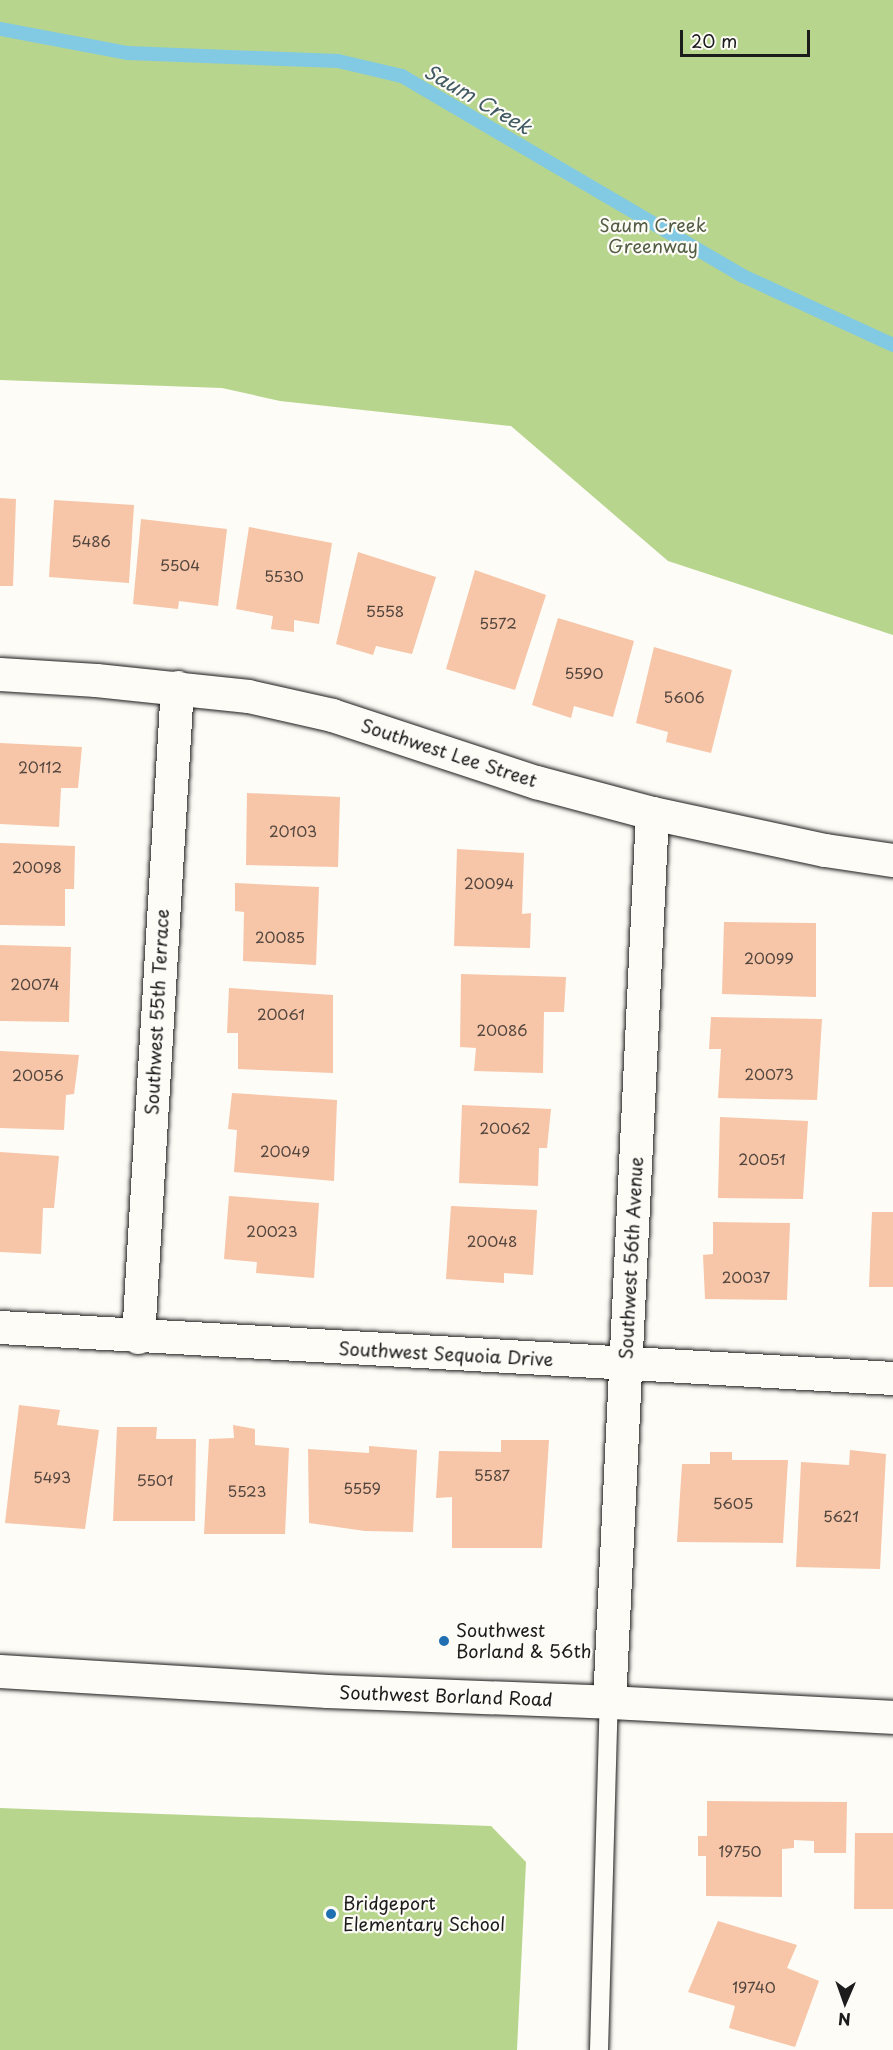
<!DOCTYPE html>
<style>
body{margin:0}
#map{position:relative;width:893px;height:2050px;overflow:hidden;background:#fdfcf7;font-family:"Playpen Sans",sans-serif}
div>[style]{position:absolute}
.green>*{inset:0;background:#b8d58d}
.stream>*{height:14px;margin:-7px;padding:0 7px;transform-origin:7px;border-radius:7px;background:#82cae3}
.building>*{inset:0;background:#f7c5a7}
.roads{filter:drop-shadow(0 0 2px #1c1c1c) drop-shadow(0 0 2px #1c1c1c)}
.service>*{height:18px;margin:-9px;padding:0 9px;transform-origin:9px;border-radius:9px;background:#fdfcf7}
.minor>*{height:33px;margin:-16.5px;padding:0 16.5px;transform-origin:16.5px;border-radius:16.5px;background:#fdfcf7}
.secondary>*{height:33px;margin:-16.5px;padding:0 16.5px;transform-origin:16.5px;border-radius:16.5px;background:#fdfcf7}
.dots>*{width:16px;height:16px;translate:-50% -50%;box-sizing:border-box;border:3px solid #fdfcf7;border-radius:50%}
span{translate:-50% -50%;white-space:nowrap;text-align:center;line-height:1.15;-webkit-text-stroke:4.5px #fdfcf7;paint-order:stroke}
.number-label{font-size:15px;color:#53463f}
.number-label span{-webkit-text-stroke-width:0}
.park-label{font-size:18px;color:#535d44}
.street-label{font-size:18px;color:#1c1c1c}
.poi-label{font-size:18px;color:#1c1c1c}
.left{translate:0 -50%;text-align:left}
.water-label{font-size:20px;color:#405962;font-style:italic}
.north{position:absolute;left:815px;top:1972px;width:60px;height:60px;-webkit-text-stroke:4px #fdfcf7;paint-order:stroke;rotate:182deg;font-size:16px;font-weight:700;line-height:24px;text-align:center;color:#1c1c1c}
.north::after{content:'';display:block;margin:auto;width:21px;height:27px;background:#1c1c1c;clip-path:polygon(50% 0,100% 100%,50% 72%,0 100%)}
.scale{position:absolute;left:680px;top:30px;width:130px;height:27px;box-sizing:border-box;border:3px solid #1c1c1c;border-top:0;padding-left:8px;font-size:18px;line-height:21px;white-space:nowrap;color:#1c1c1c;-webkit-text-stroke:4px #fdfcf7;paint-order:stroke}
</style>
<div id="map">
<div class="green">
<div style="clip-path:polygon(0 0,893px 0,893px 635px,668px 561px,511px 426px,280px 401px,222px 388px,0 380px)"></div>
<div style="clip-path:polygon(0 1808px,491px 1826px,526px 1862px,517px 2050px,0 2050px)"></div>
</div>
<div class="stream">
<div style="left:0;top:29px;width:129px;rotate:10.7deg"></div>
<div style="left:127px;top:53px;width:211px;rotate:2.2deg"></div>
<div style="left:338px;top:61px;width:66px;rotate:13.2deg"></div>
<div style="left:402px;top:76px;width:395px;rotate:30.4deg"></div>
<div style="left:743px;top:276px;width:165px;rotate:24.7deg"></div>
</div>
<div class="building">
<div style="clip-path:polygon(0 498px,16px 499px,13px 586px,0 586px)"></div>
<div style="clip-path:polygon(54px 500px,134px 505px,129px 583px,49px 577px)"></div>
<div style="clip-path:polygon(141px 519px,227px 529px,218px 606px,179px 601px,178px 609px,133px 604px)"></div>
<div style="clip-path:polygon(249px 527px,332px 543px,319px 624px,294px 620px,294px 632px,271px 629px,273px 616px,236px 609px)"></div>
<div style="clip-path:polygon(358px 552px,436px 577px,412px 654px,376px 646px,373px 655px,336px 644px)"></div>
<div style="clip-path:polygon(475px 570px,546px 595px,515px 690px,446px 669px)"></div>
<div style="clip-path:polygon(558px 618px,634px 641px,613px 717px,574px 706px,571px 718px,532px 705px)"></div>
<div style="clip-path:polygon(654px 647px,732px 670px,711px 753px,666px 742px,668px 732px,636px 723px)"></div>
<div style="clip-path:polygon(0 743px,82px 747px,78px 788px,61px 788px,59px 827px,0 824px)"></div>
<div style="clip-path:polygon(247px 793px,340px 797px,338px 867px,246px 865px)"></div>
<div style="clip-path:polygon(0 843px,75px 846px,74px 889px,65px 889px,65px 926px,0 925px)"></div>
<div style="clip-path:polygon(457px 849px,524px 853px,522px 914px,531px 913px,530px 948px,454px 946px)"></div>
<div style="clip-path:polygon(235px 883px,319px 887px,316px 965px,243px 961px,244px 912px,235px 911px)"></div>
<div style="clip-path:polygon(724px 922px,816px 923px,816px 997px,722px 994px)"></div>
<div style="clip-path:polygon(0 945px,71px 947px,69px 1022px,0 1021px)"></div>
<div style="clip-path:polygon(461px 974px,566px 977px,564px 1012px,544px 1012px,543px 1073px,474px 1071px,476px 1048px,460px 1047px)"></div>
<div style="clip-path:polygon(229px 988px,333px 995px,333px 1073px,238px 1069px,238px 1033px,227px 1033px)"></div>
<div style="clip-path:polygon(711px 1017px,822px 1019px,817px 1100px,718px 1098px,721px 1049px,709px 1049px)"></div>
<div style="clip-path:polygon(0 1051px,79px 1055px,74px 1094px,66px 1095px,64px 1130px,0 1128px)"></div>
<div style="clip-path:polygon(232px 1093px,337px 1100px,334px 1181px,234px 1172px,237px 1130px,228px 1129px)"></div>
<div style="clip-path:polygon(462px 1105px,551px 1109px,547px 1148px,539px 1148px,538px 1186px,459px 1183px)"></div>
<div style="clip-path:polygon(720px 1117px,808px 1121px,803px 1199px,718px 1198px)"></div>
<div style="clip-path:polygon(0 1152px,59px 1156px,54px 1208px,43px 1208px,41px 1254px,0 1252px)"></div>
<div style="clip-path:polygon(229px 1196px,319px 1203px,314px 1278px,256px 1273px,257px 1262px,224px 1259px)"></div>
<div style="clip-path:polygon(451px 1206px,537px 1210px,533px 1275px,504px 1273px,504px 1283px,446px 1279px)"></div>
<div style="clip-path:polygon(872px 1212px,893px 1212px,893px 1287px,869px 1287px)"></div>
<div style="clip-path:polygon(713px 1222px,790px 1223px,787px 1300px,705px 1299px,703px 1255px,713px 1254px)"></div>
<div style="clip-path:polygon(19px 1405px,60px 1410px,57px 1425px,99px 1430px,85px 1529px,5px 1523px)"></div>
<div style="clip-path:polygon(233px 1425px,255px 1429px,255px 1445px,289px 1448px,285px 1534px,204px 1534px,209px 1439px,234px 1438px)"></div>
<div style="clip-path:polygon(117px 1427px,157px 1427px,156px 1439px,196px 1439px,195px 1521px,113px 1521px)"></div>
<div style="clip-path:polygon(501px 1440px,549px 1440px,542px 1548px,452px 1548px,452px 1497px,436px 1498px,439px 1451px,501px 1452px)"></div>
<div style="clip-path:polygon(369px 1446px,417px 1450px,413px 1532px,365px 1531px,309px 1523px,308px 1449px,369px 1453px)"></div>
<div style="clip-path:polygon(850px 1450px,886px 1454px,880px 1569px,796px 1567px,801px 1462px,849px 1465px)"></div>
<div style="clip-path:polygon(710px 1452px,732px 1452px,732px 1460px,788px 1460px,783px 1543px,677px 1542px,682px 1464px,710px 1464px)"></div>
<div style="clip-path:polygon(707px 1801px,847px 1802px,846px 1853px,814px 1853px,814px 1841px,794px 1840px,794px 1848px,782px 1849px,782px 1897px,706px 1896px,706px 1856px,698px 1856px,698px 1836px,707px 1836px)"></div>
<div style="clip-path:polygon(855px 1833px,893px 1833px,893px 1909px,854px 1909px)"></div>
<div style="clip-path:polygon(718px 1921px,797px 1945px,787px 1968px,819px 1981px,795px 2047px,729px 2028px,735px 2006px,688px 1992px)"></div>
</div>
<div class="roads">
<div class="service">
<div style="left:599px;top:2050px;width:348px;rotate:-88.4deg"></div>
</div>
<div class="minor">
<div style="left:0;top:674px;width:96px;rotate:3.6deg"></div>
<div style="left:96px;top:680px;width:153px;rotate:6deg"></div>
<div style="left:248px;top:696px;width:86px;rotate:12.7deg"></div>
<div style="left:332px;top:715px;width:215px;rotate:18.2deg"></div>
<div style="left:536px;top:782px;width:120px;rotate:15deg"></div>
<div style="left:652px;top:813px;width:177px;rotate:12.1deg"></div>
<div style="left:825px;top:850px;width:69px;rotate:8.4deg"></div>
<div style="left:0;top:1327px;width:894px;rotate:3.27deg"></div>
<div style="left:138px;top:1337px;width:651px;rotate:-86.57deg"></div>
<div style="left:609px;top:1702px;width:890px;rotate:-87.23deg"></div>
</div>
<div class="secondary">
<div style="left:0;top:1671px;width:328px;rotate:3.5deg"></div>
<div style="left:327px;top:1691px;width:282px;rotate:2.2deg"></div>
<div style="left:609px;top:1702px;width:284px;rotate:3deg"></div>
</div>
</div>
<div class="dots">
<div style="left:444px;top:1641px;background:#1f6fb2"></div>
<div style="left:331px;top:1914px;background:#1f6fb2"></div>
</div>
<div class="number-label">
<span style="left:91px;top:541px">5486</span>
<span style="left:180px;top:565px">5504</span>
<span style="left:284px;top:576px">5530</span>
<span style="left:385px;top:611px">5558</span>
<span style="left:498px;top:623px">5572</span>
<span style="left:584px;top:673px">5590</span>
<span style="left:684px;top:697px">5606</span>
<span style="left:40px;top:767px">20112</span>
<span style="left:293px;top:831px">20103</span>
<span style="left:37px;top:867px">20098</span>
<span style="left:489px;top:883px">20094</span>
<span style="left:280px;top:937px">20085</span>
<span style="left:769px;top:958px">20099</span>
<span style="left:35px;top:984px">20074</span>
<span style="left:281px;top:1014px">20061</span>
<span style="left:502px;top:1030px">20086</span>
<span style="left:769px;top:1074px">20073</span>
<span style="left:38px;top:1075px">20056</span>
<span style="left:505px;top:1128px">20062</span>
<span style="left:285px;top:1151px">20049</span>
<span style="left:762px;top:1159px">20051</span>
<span style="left:272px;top:1231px">20023</span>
<span style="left:492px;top:1241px">20048</span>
<span style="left:746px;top:1277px">20037</span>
<span style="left:492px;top:1475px">5587</span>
<span style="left:52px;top:1477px">5493</span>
<span style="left:155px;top:1480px">5501</span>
<span style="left:362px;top:1488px">5559</span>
<span style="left:247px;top:1491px">5523</span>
<span style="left:733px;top:1503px">5605</span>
<span style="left:841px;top:1516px">5621</span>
<span style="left:740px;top:1851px">19750</span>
<span style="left:754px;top:1987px">19740</span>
</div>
<div class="park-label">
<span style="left:653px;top:236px">Saum Creek<br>Greenway</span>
</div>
<div class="street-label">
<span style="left:449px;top:753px;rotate:18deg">Southwest Lee Street</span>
<span style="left:157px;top:1012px;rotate:-87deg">Southwest 55th Terrace</span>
<span style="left:631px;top:1258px;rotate:-87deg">Southwest 56th Avenue</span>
<span style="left:446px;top:1354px;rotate:3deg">Southwest Sequoia Drive</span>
<span style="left:446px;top:1696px;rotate:2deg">Southwest Borland Road</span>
</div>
<div class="poi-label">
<span class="left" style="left:456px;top:1641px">Southwest<br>Borland &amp; 56th</span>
<span class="left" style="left:343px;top:1914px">Bridgeport<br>Elementary School</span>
</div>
<div class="water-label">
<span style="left:478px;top:99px;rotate:30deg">Saum Creek</span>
</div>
<div class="north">N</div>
<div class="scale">20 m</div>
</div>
